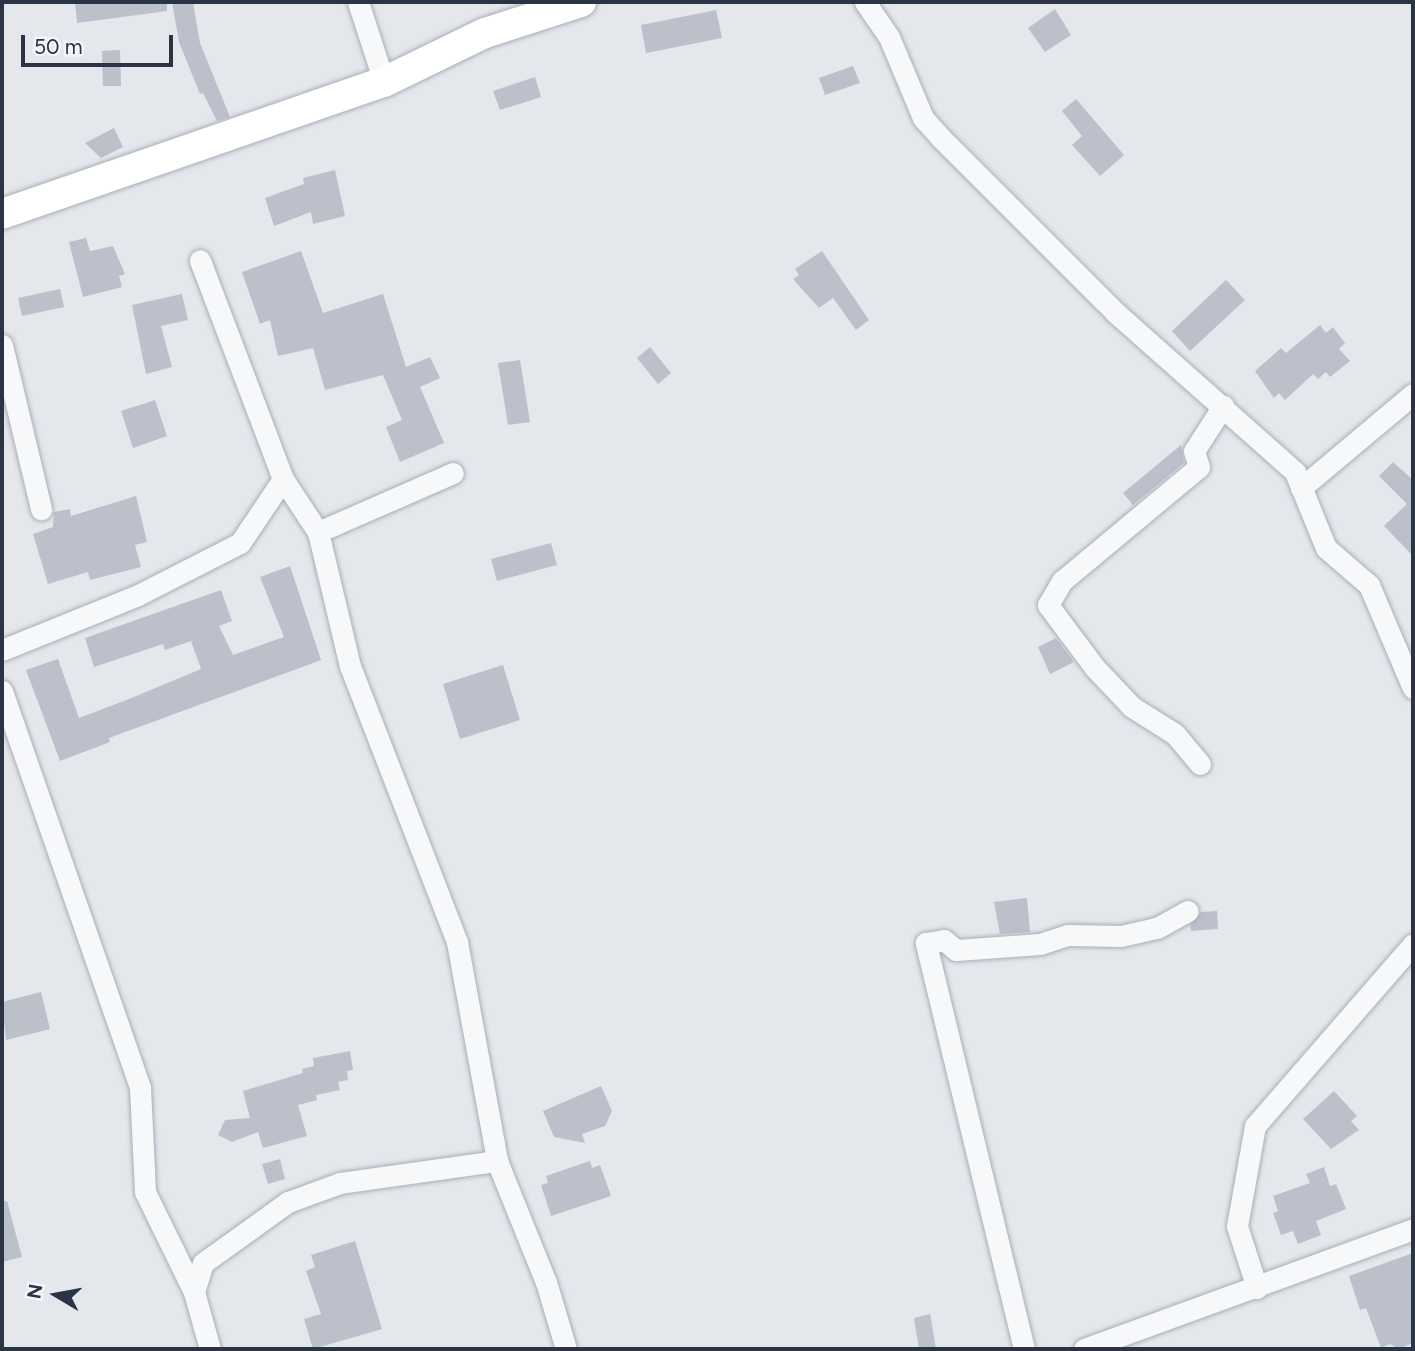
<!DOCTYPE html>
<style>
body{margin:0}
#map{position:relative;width:1415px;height:1351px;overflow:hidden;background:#e4e7ec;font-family:Figtree,sans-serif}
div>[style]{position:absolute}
.building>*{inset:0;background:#bbc0ca}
.roads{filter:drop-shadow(0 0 2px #a9aeb7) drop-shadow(0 0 2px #a9aeb7)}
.street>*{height:21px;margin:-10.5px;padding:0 10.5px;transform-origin:10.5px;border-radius:10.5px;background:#f7f8fa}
.secondary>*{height:30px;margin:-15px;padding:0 15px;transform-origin:15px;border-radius:15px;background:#fff}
span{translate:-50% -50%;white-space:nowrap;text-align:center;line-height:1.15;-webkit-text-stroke:6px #f4f6f9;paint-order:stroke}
.frame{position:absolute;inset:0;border:4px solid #2b3445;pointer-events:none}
.north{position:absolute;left:21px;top:1260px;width:70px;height:70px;-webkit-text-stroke:5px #f4f6f9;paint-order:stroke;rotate:280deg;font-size:19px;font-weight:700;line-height:28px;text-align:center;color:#2b3445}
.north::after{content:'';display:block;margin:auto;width:24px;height:32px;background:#2b3445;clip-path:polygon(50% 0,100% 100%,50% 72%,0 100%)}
.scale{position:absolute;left:21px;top:35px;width:152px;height:32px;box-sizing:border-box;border:4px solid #2b3445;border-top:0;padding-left:9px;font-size:21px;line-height:24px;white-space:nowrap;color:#2b3445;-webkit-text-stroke:5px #f4f6f9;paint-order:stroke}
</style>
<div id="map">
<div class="building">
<div style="clip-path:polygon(75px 2px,167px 2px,167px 11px,77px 23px)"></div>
<div style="clip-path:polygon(172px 2px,193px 2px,200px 43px,230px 117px,217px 121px,203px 93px,200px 94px,179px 42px)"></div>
<div style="clip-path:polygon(1055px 9px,1071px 35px,1045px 52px,1028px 28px)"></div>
<div style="clip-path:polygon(716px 10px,722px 38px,646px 53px,641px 25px)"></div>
<div style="clip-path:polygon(120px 50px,121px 86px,103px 86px,102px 51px)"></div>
<div style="clip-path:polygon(853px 66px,860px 83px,825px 95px,819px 78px)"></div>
<div style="clip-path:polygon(535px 77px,541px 97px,500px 110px,493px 91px)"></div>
<div style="clip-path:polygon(1076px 99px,1124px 155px,1100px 176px,1072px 145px,1082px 136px,1062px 111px)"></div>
<div style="clip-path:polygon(114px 128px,123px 147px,101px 158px,85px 143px)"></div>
<div style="clip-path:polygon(335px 170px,345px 216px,313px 224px,311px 212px,274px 226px,265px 198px,304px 184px,303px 178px)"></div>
<div style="clip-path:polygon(86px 238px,90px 251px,113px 246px,125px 274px,119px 276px,122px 287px,83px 297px,69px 242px)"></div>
<div style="clip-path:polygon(301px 251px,323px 313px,383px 294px,406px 367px,430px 357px,440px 378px,420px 387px,444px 443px,400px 462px,386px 427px,402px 420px,383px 375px,325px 390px,313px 348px,278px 356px,270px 320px,260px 324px,242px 272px)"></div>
<div style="clip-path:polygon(822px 251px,869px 320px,856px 330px,833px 298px,819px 308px,793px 279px,799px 275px,795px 269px)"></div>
<div style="clip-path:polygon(1226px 280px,1245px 300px,1190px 351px,1172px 331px)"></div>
<div style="clip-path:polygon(60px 289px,64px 307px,22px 316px,18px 298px)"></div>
<div style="clip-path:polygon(182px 294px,188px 320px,161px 326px,172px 367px,146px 374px,132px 305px)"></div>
<div style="clip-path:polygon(1320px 325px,1326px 333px,1333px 327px,1345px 343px,1339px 349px,1350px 361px,1330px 377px,1326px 372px,1318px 379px,1313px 374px,1285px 400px,1279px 393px,1274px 398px,1255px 371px,1281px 348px,1286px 353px)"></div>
<div style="clip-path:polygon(650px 347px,671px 373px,658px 384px,637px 358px)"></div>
<div style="clip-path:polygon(520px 360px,530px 422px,508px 425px,498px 363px)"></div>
<div style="clip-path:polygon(155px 400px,167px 436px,133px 448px,121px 411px)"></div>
<div style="clip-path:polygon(1181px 445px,1184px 463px,1133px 505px,1123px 493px)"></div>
<div style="clip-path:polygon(1393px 462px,1413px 480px,1413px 556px,1384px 526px,1407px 504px,1379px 476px)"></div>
<div style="clip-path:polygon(136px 496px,147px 542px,135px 545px,141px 567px,90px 580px,88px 572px,48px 584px,33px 534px,53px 527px,54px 512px,70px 509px,71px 516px)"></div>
<div style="clip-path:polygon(551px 543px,557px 565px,497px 581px,491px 559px)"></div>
<div style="clip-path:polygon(290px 566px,321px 660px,109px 738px,110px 742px,60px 761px,26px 670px,58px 659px,79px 718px,129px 699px,201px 669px,191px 641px,165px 650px,163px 644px,94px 667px,85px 638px,221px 590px,232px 621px,219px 626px,233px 655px,284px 637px,260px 577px)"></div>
<div style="clip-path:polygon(1056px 638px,1074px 662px,1050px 674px,1038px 647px)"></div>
<div style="clip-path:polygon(503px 665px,520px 720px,460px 739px,443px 684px)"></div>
<div style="clip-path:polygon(1027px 898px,1030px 932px,1000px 934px,994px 902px)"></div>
<div style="clip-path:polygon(1217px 911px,1218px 929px,1191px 931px,1190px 925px,1201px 912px)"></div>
<div style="clip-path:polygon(41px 992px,50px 1029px,6px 1040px,2px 1002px)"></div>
<div style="clip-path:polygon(350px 1051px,353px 1070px,347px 1071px,348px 1080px,338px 1082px,340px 1090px,316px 1095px,317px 1100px,298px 1105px,307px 1136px,263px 1148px,258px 1132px,232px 1142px,218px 1135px,225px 1120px,250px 1118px,243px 1091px,303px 1073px,302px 1069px,314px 1066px,313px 1058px)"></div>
<div style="clip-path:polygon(601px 1086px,612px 1111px,605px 1126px,582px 1134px,585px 1143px,554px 1137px,543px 1111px)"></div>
<div style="clip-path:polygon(1334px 1091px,1357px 1116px,1351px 1121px,1359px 1130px,1331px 1149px,1303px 1119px)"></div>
<div style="clip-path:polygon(280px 1159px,285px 1179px,268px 1184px,262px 1164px)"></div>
<div style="clip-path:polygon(590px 1161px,592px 1168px,600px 1165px,611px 1196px,551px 1216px,541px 1185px,548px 1183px,546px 1176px)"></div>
<div style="clip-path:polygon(1324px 1167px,1330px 1186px,1336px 1184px,1346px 1209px,1316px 1221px,1321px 1235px,1298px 1244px,1293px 1231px,1281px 1235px,1273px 1213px,1278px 1211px,1273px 1196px,1310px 1183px,1306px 1174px)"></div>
<div style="clip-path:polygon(2px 1201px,7px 1201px,22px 1257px,2px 1262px)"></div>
<div style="clip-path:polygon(355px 1241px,382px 1329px,313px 1349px,304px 1319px,321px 1314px,306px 1271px,315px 1267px,311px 1255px)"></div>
<div style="clip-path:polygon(1413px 1253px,1413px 1343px,1399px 1349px,1390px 1344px,1381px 1348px,1366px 1308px,1360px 1310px,1349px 1276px)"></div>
<div style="clip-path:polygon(930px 1314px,936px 1349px,919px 1349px,914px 1318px)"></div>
</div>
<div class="roads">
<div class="street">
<div style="left:358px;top:2px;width:84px;rotate:72deg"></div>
<div style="left:865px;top:2px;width:42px;rotate:55.6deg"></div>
<div style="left:889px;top:37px;width:88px;rotate:67.2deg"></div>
<div style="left:923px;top:118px;width:28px;rotate:48deg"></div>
<div style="left:942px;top:139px;width:245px;rotate:45deg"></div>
<div style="left:1115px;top:312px;width:241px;rotate:41.6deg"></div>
<div style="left:1295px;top:472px;width:82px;rotate:67.8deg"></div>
<div style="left:1326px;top:548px;width:57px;rotate:40.7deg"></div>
<div style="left:1369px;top:585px;width:112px;rotate:66.9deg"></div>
<div style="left:2px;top:345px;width:169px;rotate:76.6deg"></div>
<div style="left:283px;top:479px;width:64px;rotate:56.6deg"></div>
<div style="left:318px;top:532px;width:138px;rotate:76.6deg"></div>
<div style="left:350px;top:666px;width:296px;rotate:68.8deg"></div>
<div style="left:457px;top:942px;width:223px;rotate:79.6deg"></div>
<div style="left:1301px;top:488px;width:146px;rotate:-40deg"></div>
<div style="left:318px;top:532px;width:147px;rotate:-23.6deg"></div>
<div style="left:2px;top:650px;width:147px;rotate:-22deg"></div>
<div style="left:138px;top:595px;width:114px;rotate:-27deg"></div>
<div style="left:240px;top:543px;width:77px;rotate:-56.1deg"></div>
<div style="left:283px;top:479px;width:234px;rotate:-110.8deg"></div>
<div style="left:2px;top:691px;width:420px;rotate:70.8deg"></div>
<div style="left:140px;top:1088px;width:104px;rotate:87.2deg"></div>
<div style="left:145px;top:1192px;width:111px;rotate:63.9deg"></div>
<div style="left:1200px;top:764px;width:39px;rotate:-130deg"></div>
<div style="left:1175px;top:734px;width:51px;rotate:-147.9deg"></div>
<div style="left:1132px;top:707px;width:54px;rotate:-133.5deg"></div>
<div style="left:1095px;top:668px;width:79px;rotate:-126.7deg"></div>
<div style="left:1048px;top:605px;width:28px;rotate:-60deg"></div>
<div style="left:1062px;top:581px;width:178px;rotate:-39.8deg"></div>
<div style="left:1199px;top:467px;width:17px;rotate:-107deg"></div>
<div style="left:1194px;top:451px;width:54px;rotate:-57.2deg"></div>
<div style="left:1257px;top:1288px;width:65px;rotate:-107.9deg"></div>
<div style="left:1237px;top:1226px;width:102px;rotate:-79.8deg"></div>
<div style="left:1255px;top:1126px;width:241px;rotate:-49deg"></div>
<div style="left:210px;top:1349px;width:59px;rotate:-105.7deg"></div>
<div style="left:194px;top:1292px;width:30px;rotate:-73deg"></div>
<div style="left:203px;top:1263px;width:105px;rotate:-35.7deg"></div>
<div style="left:288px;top:1202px;width:55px;rotate:-20.1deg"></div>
<div style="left:340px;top:1183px;width:159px;rotate:-8deg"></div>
<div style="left:497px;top:1161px;width:131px;rotate:68deg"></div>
<div style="left:546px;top:1282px;width:70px;rotate:73.4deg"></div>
<div style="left:1024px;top:1349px;width:418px;rotate:-103.6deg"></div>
<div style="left:926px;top:943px;width:18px;rotate:-9deg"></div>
<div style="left:944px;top:940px;width:16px;rotate:40deg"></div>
<div style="left:956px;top:950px;width:84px;rotate:-4.1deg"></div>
<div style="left:1040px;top:944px;width:29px;rotate:-18deg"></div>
<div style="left:1068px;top:935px;width:53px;rotate:1.1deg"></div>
<div style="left:1121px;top:936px;width:37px;rotate:-13deg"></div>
<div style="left:1157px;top:928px;width:35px;rotate:-29deg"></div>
<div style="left:1084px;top:1349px;width:350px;rotate:-20deg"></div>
</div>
<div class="secondary">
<div style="left:2px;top:214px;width:404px;rotate:-19.1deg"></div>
<div style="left:384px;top:82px;width:112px;rotate:-25.9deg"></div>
<div style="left:485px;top:33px;width:101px;rotate:-17.9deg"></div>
</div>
</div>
<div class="frame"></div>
<div class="north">N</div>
<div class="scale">50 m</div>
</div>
